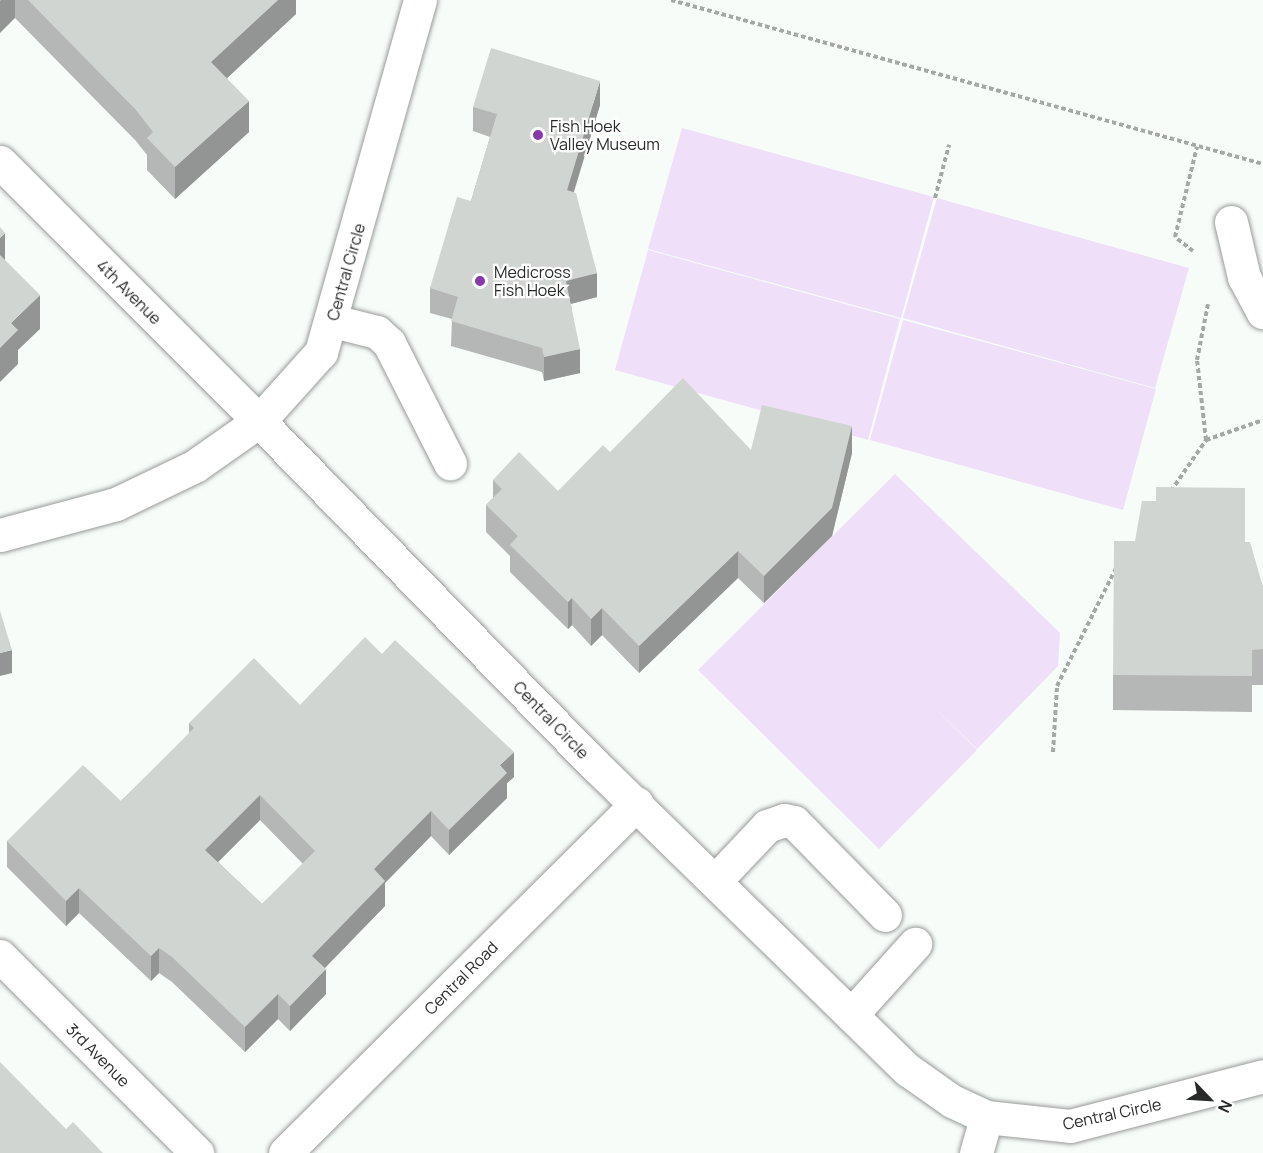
<!DOCTYPE html>
<style>
body{margin:0}
#map{position:relative;width:1263px;height:1153px;overflow:hidden;background:#f7fcf8;font-family:Manrope,sans-serif}
div>[style]{position:absolute}
.green>*{inset:0;background:#efdff9}
.path>*{height:4px;margin-top:-2px;transform-origin:0;background:repeating-linear-gradient(90deg,#a5a9a6 0 4.5px,transparent 0 7.5px)}
.roads{filter:drop-shadow(0 0 2px #989c99) drop-shadow(0 0 2px #989c99)}
.minor>*{height:33px;margin:-16.5px;padding:0 16.5px;transform-origin:16.5px;border-radius:16.5px;background:#fff}
.wall>*{inset:0;background:#b4b7b5}
.shaded-wall>*{inset:0;background:#929593}
.building>*{inset:0;background:#d1d5d2}
.dots>*{width:16px;height:16px;translate:-50% -50%;box-sizing:border-box;border:3px solid #fff;border-radius:50%}
span{translate:-50% -50%;white-space:nowrap;text-align:center;line-height:1.15;-webkit-text-stroke:4.5px #fff;paint-order:stroke}
.poi-label{font-size:16px;color:#282a29}
.left{translate:0 -50%;text-align:left}
.street-label{font-size:16px;color:#282a29}
.north{position:absolute;left:1179px;top:1069px;width:60px;height:60px;-webkit-text-stroke:4px #fff;paint-order:stroke;rotate:115deg;font-size:16px;font-weight:700;line-height:24px;text-align:center;color:#282a29}
.north::after{content:'';display:block;margin:auto;width:21px;height:27px;background:#282a29;clip-path:polygon(50% 0,100% 100%,50% 72%,0 100%)}
</style>
<div id="map">
<div class="green">
<div style="clip-path:polygon(682px 128px,934px 197px,901px 318px,648px 249px)"></div>
<div style="clip-path:polygon(937px 198px,1189px 268px,1155px 388px,903px 318px)"></div>
<div style="clip-path:polygon(648px 250px,900px 319px,868px 440px,615px 370px)"></div>
<div style="clip-path:polygon(903px 320px,1156px 389px,1123px 510px,870px 440px)"></div>
<div style="clip-path:polygon(895px 474px,1060px 633px,1058px 666px,977px 749px,929px 702px,977px 750px,879px 849px,698px 670px)"></div>
</div>
<div class="path">
<div style="left:671px;top:0;width:614px;rotate:15.48deg"></div>
<div style="left:935px;top:198px;width:55px;rotate:-75.2deg"></div>
<div style="left:1193px;top:251px;width:23px;rotate:-142deg"></div>
<div style="left:1175px;top:237px;width:93px;rotate:-76.3deg"></div>
<div style="left:1206px;top:440px;width:81px;rotate:-96.4deg"></div>
<div style="left:1197px;top:360px;width:57px;rotate:-78.9deg"></div>
<div style="left:1171px;top:491px;width:62px;rotate:-55.5deg"></div>
<div style="left:1206px;top:440px;width:60px;rotate:-19.3deg"></div>
<div style="left:1053px;top:752px;width:66px;rotate:-86.5deg"></div>
<div style="left:1057px;top:686px;width:132px;rotate:-63.4deg"></div>
</div>
<div class="roads">
<div class="minor">
<div style="left:420px;top:0;width:366px;rotate:105.7deg"></div>
<div style="left:321px;top:352px;width:93px;rotate:131.9deg"></div>
<div style="left:259px;top:421px;width:482px;rotate:45.7deg"></div>
<div style="left:596px;top:766px;width:436px;rotate:44.3deg"></div>
<div style="left:908px;top:1070px;width:54px;rotate:35.2deg"></div>
<div style="left:952px;top:1101px;width:38px;rotate:25deg"></div>
<div style="left:986px;top:1117px;width:84px;rotate:6.1deg"></div>
<div style="left:1070px;top:1126px;width:199px;rotate:-14.5deg"></div>
<div style="left:0;top:162px;width:366px;rotate:45deg"></div>
<div style="left:259px;top:421px;width:78px;rotate:144.9deg"></div>
<div style="left:195px;top:466px;width:88px;rotate:154.3deg"></div>
<div style="left:116px;top:504px;width:120px;rotate:165deg"></div>
<div style="left:1231px;top:222px;width:57px;rotate:76.7deg"></div>
<div style="left:1244px;top:277px;width:40px;rotate:62deg"></div>
<div style="left:333px;top:321px;width:45px;rotate:14deg"></div>
<div style="left:377px;top:332px;width:16px;rotate:43deg"></div>
<div style="left:389px;top:343px;width:135px;rotate:63.1deg"></div>
<div style="left:715px;top:881px;width:76px;rotate:-46.6deg"></div>
<div style="left:767px;top:826px;width:18px;rotate:-19deg"></div>
<div style="left:784px;top:820px;width:10px;rotate:11deg"></div>
<div style="left:794px;top:822px;width:130px;rotate:45.6deg"></div>
<div style="left:0;top:956px;width:279px;rotate:45deg"></div>
<div style="left:851px;top:1015px;width:96px;rotate:-48deg"></div>
<div style="left:285px;top:1153px;width:496px;rotate:-44.8deg"></div>
<div style="left:976px;top:1153px;width:37px;rotate:-74deg"></div>
</div>
</div>
<div class="wall">
<div style="clip-path:polygon(0 0,296px 0,296px 14px,227px 78px,249px 132px,175px 199px,147px 170px,147px 155px,136px 141px,15px 18px)"></div>
<div style="clip-path:polygon(600px 105px,573px 192px,597px 297px,571px 304px,580px 373px,544px 381px,542px 372px,451px 346px,452px 319px,430px 313px,430px 288px,471px 201px,490px 137px,473px 131px,473px 107px)"></div>
<div style="clip-path:polygon(610px 452px,852px 453px,832px 536px,764px 603px,738px 578px,639px 673px,602px 635px,591px 646px,572px 625px,568px 629px,510px 572px,510px 556px,486px 532px,486px 505px,493px 498px,493px 480px,558px 491px)"></div>
<div style="clip-path:polygon(1245px 542px,1263px 587px,1263px 685px,1252px 685px,1252px 712px,1113px 710px,1113px 675px)"></div>
<div style="clip-path:polygon(evenodd,382px 654px,514px 777px,507px 783px,507px 798px,449px 855px,431px 836px,385px 883px,385px 906px,325px 968px,326px 994px,290px 1031px,278px 1019px,245px 1052px,172px 982px,159px 973px,151px 981px,79px 913px,66px 926px,7px 867px,7px 841px,121px 801px,189px 734px,189px 723px,300px 705px,382px 654px,260px 820px,303px 864px,262px 904px,218px 862px,260px 820px)"></div>
</div>
<div class="shaded-wall">
<div style="clip-path:polygon(1px 0,15px 0,15px 18px,0 33px,0 1px)"></div>
<div style="clip-path:polygon(278px 0,296px 0,296px 14px,211px 93px,211px 62px)"></div>
<div style="clip-path:polygon(600px 81px,600px 105px,567px 215px,567px 190px)"></div>
<div style="clip-path:polygon(249px 101px,249px 132px,175px 199px,175px 167px)"></div>
<div style="clip-path:polygon(5px 233px,5px 267px,0 273px,0 238px)"></div>
<div style="clip-path:polygon(597px 273px,597px 297px,566px 305px,566px 281px)"></div>
<div style="clip-path:polygon(40px 295px,40px 329px,18px 350px,18px 364px,0 382px,0 348px,11px 323px)"></div>
<div style="clip-path:polygon(580px 349px,580px 373px,544px 381px,544px 357px)"></div>
<div style="clip-path:polygon(852px 426px,852px 453px,832px 536px,764px 603px,764px 576px)"></div>
<div style="clip-path:polygon(738px 551px,738px 578px,639px 673px,639px 646px)"></div>
<div style="clip-path:polygon(572px 598px,572px 625px,568px 629px,568px 602px)"></div>
<div style="clip-path:polygon(602px 608px,602px 635px,591px 646px,591px 619px)"></div>
<div style="clip-path:polygon(12px 650px,12px 673px,0 676px,0 653px)"></div>
<div style="clip-path:polygon(514px 752px,514px 777px,507px 783px,507px 798px,449px 855px,449px 830px,500px 765px)"></div>
<div style="clip-path:polygon(260px 795px,260px 820px,205px 875px,205px 850px)"></div>
<div style="clip-path:polygon(431px 811px,431px 836px,385px 883px,385px 906px,312px 981px,312px 956px,374px 869px)"></div>
<div style="clip-path:polygon(79px 888px,79px 913px,66px 926px,66px 901px)"></div>
<div style="clip-path:polygon(159px 948px,159px 973px,151px 981px,151px 956px)"></div>
<div style="clip-path:polygon(326px 969px,326px 994px,290px 1031px,290px 1006px)"></div>
<div style="clip-path:polygon(278px 994px,278px 1019px,245px 1052px,245px 1027px)"></div>
</div>
<div class="building">
<div style="clip-path:polygon(28px 0,278px 0,211px 62px,249px 101px,175px 167px,147px 138px,153px 132px,136px 110px)"></div>
<div style="clip-path:polygon(491px 48px,600px 81px,567px 190px,576px 193px,597px 273px,566px 281px,580px 349px,544px 357px,542px 348px,451px 321px,458px 297px,430px 288px,457px 197px,471px 201px,497px 114px,473px 107px)"></div>
<div style="clip-path:polygon(0 227px,5px 233px,0 238px)"></div>
<div style="clip-path:polygon(0 255px,40px 295px,11px 323px,18px 330px,0 348px)"></div>
<div style="clip-path:polygon(683px 378px,751px 450px,762px 405px,852px 426px,832px 508px,764px 576px,738px 551px,639px 646px,602px 608px,591px 619px,572px 598px,568px 602px,510px 545px,518px 536px,486px 505px,502px 489px,493px 480px,519px 452px,558px 491px,603px 445px,610px 452px)"></div>
<div style="clip-path:polygon(1156px 487px,1245px 488px,1245px 542px,1250px 542px,1263px 587px,1263px 649px,1252px 650px,1252px 676px,1113px 675px,1114px 541px,1135px 541px,1142px 501px,1156px 501px)"></div>
<div style="clip-path:polygon(0 611px,12px 650px,0 653px)"></div>
<div style="clip-path:polygon(evenodd,365px 637px,382px 654px,395px 640px,514px 752px,500px 765px,507px 773px,449px 830px,431px 811px,374px 869px,385px 881px,312px 956px,326px 969px,290px 1006px,278px 994px,245px 1027px,172px 957px,159px 948px,151px 956px,79px 888px,66px 901px,7px 841px,83px 765px,121px 801px,194px 728px,189px 723px,254px 658px,300px 705px,365px 637px,260px 795px,315px 851px,262px 904px,205px 850px,260px 795px)"></div>
<div style="clip-path:polygon(0 1062px,66px 1129px,73px 1122px,103px 1153px,0 1153px)"></div>
</div>
<div class="dots">
<div style="left:538px;top:135px;background:#863aab"></div>
<div style="left:480px;top:281px;background:#863aab"></div>
</div>
<div class="poi-label">
<span class="left" style="left:550px;top:135px">Fish Hoek<br>Valley Museum</span>
<span class="left" style="left:494px;top:281px">Medicross<br>Fish Hoek</span>
</div>
<div class="street-label">
<span style="left:346px;top:272px;rotate:-74deg">Central Circle</span>
<span style="left:129px;top:292px;rotate:45deg">4th Avenue</span>
<span style="left:551px;top:720px;rotate:46deg">Central Circle</span>
<span style="left:461px;top:978px;rotate:-45deg">Central Road</span>
<span style="left:98px;top:1055px;rotate:45deg">3rd Avenue</span>
<span style="left:1112px;top:1114px;rotate:-12deg">Central Circle</span>
</div>
<div class="north">N</div>
</div>
